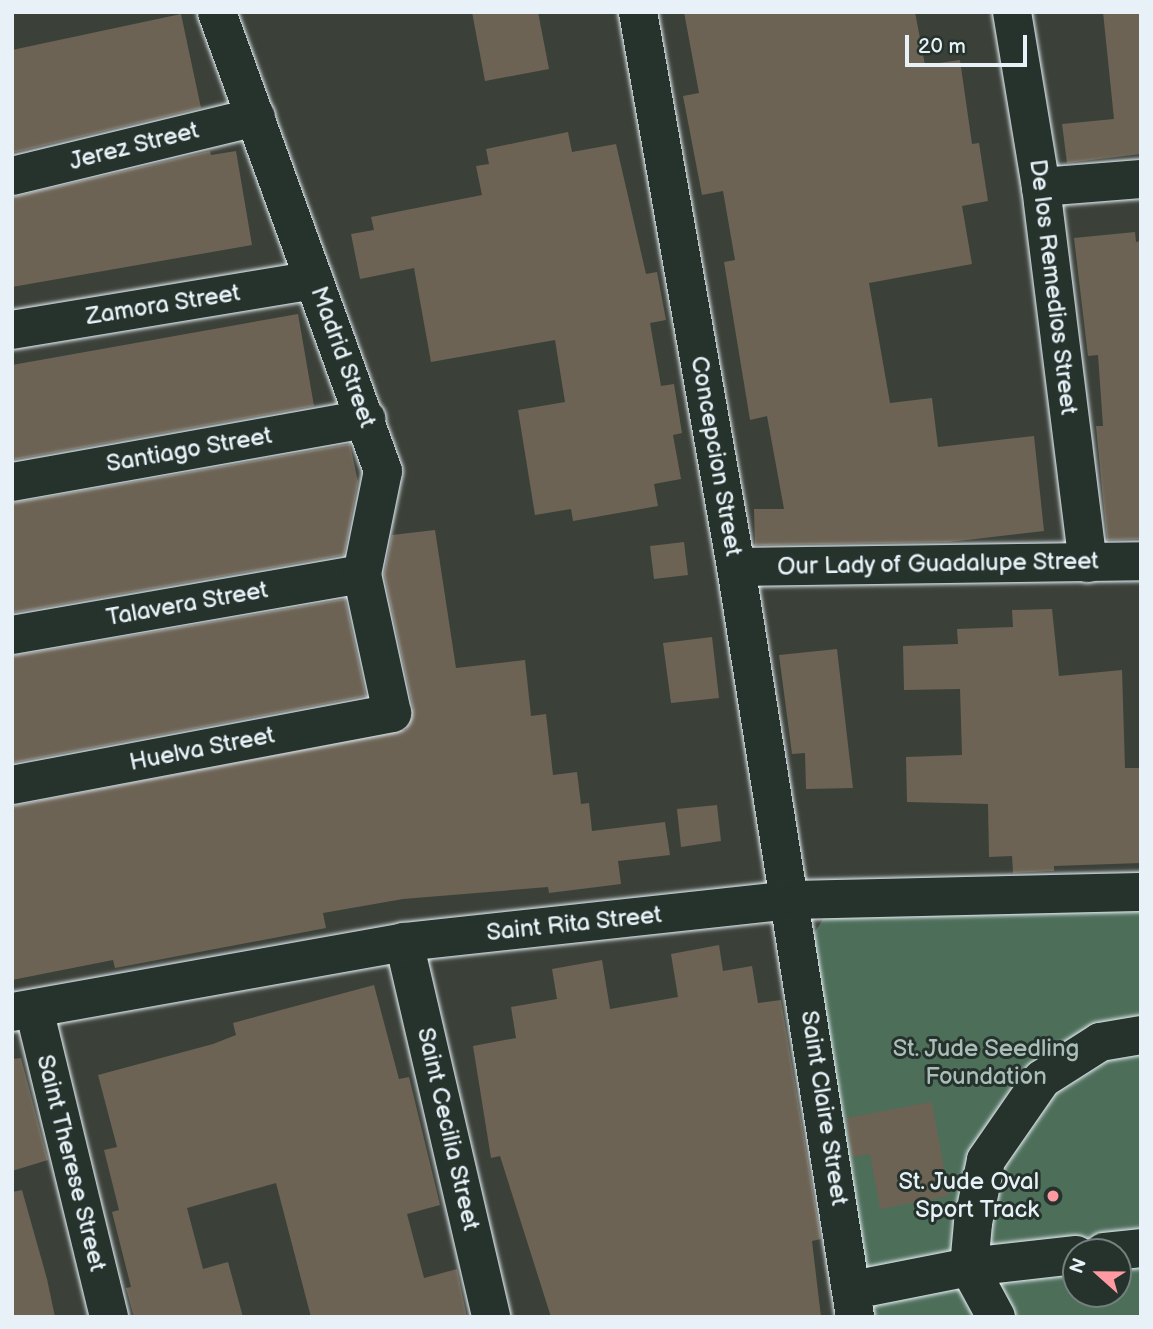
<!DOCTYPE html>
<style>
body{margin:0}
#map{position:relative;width:1153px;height:1329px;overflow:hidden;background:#3b4139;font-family:"Balsamiq Sans",sans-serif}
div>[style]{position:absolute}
.green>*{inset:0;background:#4d6e59}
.building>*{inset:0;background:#6c6355}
.roads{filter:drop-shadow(0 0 2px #e8f1f8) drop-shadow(0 0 2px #e8f1f8)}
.minor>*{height:38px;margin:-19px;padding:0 19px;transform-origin:19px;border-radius:19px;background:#26332d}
.dots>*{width:19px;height:19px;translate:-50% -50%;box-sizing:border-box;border:4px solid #26332d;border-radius:50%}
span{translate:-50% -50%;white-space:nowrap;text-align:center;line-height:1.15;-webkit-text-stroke:6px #26332d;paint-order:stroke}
.street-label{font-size:24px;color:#e8f1f8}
.park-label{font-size:24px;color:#aabdb8}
.poi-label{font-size:24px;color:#e8f1f8}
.right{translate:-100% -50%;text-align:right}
.frame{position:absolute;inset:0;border:14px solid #e8f1f8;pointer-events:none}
.north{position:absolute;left:1062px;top:1238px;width:70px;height:70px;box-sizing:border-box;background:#26332d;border:2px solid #747f7e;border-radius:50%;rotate:291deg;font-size:19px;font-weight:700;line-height:28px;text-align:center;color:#e8f1f8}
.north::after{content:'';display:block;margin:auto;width:24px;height:32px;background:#ff9aa2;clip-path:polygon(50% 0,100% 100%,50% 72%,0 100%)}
.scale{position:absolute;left:905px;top:35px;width:122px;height:32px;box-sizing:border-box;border:4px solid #e8f1f8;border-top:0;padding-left:9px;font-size:21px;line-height:24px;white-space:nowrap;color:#e8f1f8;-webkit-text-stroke:5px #26332d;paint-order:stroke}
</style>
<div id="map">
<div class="green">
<div style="clip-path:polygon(evenodd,1141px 904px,1141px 1317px,875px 1317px,806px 946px,828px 911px,1141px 904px,1076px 1252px,1118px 1252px,1118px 1294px,1076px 1294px,1076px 1252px)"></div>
</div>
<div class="building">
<div style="clip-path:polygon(472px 12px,538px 12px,549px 69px,485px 81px)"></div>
<div style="clip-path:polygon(684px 12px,915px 12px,925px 65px,960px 60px,972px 144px,979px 143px,988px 201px,962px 206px,972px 264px,869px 283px,890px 403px,932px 398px,938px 447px,1034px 436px,1044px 531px,949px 542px,755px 545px,754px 509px,784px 509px,767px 416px,750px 420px,724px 262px,735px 260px,723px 191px,702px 195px,683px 96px,699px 93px)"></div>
<div style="clip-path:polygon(1103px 12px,1141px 12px,1141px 154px,1067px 163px,1062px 124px,1114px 119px)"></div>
<div style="clip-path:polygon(181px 14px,201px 108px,12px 153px,12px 50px)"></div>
<div style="clip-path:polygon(568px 132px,572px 152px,616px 144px,646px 274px,657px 272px,666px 320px,650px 323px,661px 386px,674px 384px,682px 433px,673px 435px,681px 479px,654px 484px,658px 506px,573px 521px,571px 509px,535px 515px,518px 410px,565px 402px,555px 340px,431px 362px,414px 268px,360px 279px,351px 234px,374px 230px,371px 217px,482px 195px,476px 166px,489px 164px,486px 149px)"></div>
<div style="clip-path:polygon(210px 151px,211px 155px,236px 151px,252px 245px,12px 287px,12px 197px)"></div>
<div style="clip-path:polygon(1135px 232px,1136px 242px,1141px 241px,1141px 539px,1107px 540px,1096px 426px,1103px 426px,1098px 355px,1088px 356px,1074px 238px)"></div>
<div style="clip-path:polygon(298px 314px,314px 406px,12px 460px,12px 365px)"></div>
<div style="clip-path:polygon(350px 444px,358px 482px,344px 555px,12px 613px,12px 503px)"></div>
<div style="clip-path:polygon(435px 530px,456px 668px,525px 660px,531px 716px,546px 714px,553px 775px,577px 772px,581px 804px,589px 803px,592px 831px,665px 822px,670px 855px,618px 861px,621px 884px,549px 893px,548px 887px,403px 899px,323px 913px,326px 928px,115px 968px,113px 960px,12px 980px,12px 806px,406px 730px,413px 708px,384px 574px,392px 535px)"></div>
<div style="clip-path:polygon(684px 542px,688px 575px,654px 579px,650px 546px)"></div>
<div style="clip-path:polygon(345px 599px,366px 696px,12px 763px,12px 656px)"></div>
<div style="clip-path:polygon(1052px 609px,1059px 676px,1122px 670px,1125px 768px,1141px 768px,1141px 863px,1054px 866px,1054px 871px,1013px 873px,1012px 856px,989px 857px,988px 804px,907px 802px,906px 757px,962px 755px,960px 689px,904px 690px,903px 646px,958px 644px,957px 629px,1013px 627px,1012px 610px)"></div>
<div style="clip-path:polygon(712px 637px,719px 698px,671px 703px,663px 643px)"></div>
<div style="clip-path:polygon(837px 649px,853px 788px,806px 789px,805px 753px,792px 754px,779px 655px)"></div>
<div style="clip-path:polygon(717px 805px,721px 841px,681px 847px,677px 809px)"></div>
<div style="clip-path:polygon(719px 945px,723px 971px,752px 966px,758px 1003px,781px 1000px,821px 1239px,812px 1241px,821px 1317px,551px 1317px,500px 1156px,491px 1158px,473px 1046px,516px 1038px,511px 1007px,557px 999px,552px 969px,602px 960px,610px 1009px,678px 997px,671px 954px)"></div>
<div style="clip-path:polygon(374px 985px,399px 1079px,409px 1077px,440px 1205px,407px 1214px,424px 1278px,457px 1269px,467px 1317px,311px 1317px,276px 1183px,187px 1208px,203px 1269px,228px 1262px,243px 1317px,134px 1317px,126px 1288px,131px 1287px,112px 1212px,119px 1210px,104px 1150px,117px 1147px,98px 1075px,213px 1044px,236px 1035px,233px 1023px)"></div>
<div style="clip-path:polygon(21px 1058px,48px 1160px,12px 1171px,12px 1059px)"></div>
<div style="clip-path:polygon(932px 1102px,949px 1196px,880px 1209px,870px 1154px,852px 1157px,846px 1118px)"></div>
<div style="clip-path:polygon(22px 1190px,47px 1279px,55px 1317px,12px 1317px,12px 1192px)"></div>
</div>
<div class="roads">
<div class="minor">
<div style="left:638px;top:12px;width:564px;rotate:79.99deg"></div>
<div style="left:736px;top:567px;width:759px;rotate:80.98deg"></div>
<div style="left:1012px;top:12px;width:177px;rotate:80.6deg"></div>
<div style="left:1041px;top:187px;width:379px;rotate:82.9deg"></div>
<div style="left:12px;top:176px;width:251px;rotate:-13.6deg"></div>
<div style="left:1041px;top:187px;width:100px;rotate:-4.6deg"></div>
<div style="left:12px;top:330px;width:306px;rotate:-9.4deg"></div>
<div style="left:12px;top:482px;width:360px;rotate:-10.1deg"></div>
<div style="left:736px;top:567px;width:405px;rotate:-0.8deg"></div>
<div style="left:12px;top:635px;width:355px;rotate:-9.9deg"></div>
<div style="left:12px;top:785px;width:387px;rotate:-10.7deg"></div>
<div style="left:392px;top:713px;width:142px;rotate:-102.2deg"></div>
<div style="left:362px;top:574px;width:105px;rotate:-78.5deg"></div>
<div style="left:383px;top:471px;width:488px;rotate:-109.9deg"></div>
<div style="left:404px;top:942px;width:385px;rotate:76.9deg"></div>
<div style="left:34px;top:1009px;width:317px;rotate:76.3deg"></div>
<div style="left:12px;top:1012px;width:398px;rotate:-10.1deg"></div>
<div style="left:404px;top:942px;width:388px;rotate:-6.2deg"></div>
<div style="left:790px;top:900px;width:351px;rotate:-1.3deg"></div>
<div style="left:1104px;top:1252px;width:37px;rotate:-6deg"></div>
<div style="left:853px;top:1290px;width:118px;rotate:-11.2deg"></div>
<div style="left:969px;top:1267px;width:108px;rotate:-6.4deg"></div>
<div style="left:996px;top:1317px;width:57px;rotate:-118.4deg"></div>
<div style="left:969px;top:1267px;width:44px;rotate:-84.8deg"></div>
<div style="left:973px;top:1223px;width:64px;rotate:-78.3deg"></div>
<div style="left:986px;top:1160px;width:98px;rotate:-55.3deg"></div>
<div style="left:1042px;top:1079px;width:69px;rotate:-32.5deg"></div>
<div style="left:1100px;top:1042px;width:42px;rotate:-9.7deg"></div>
</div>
</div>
<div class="dots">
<div style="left:1053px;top:1196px;background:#ff9aa2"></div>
</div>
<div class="street-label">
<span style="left:134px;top:146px;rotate:-14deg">Jerez Street</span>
<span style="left:1053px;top:287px;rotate:83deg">De los Remedios Street</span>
<span style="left:163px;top:305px;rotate:-9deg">Zamora Street</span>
<span style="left:343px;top:357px;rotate:70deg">Madrid Street</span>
<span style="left:189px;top:450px;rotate:-10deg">Santiago Street</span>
<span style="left:716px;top:456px;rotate:80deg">Concepcion Street</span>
<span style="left:938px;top:564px;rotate:-1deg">Our Lady of Guadalupe Street</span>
<span style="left:187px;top:604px;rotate:-10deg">Talavera Street</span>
<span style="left:202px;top:749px;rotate:-11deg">Huelva Street</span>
<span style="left:574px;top:924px;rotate:-6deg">Saint Rita Street</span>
<span style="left:824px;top:1108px;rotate:81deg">Saint Claire Street</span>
<span style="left:448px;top:1129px;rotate:77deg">Saint Cecilia Street</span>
<span style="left:71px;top:1163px;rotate:76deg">Saint Therese Street</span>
</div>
<div class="park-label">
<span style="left:986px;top:1063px">St. Jude Seedling<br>Foundation</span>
</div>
<div class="poi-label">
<span class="right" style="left:1039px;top:1196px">St. Jude Oval<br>Sport Track</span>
</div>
<div class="frame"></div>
<div class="north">N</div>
<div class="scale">20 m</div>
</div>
